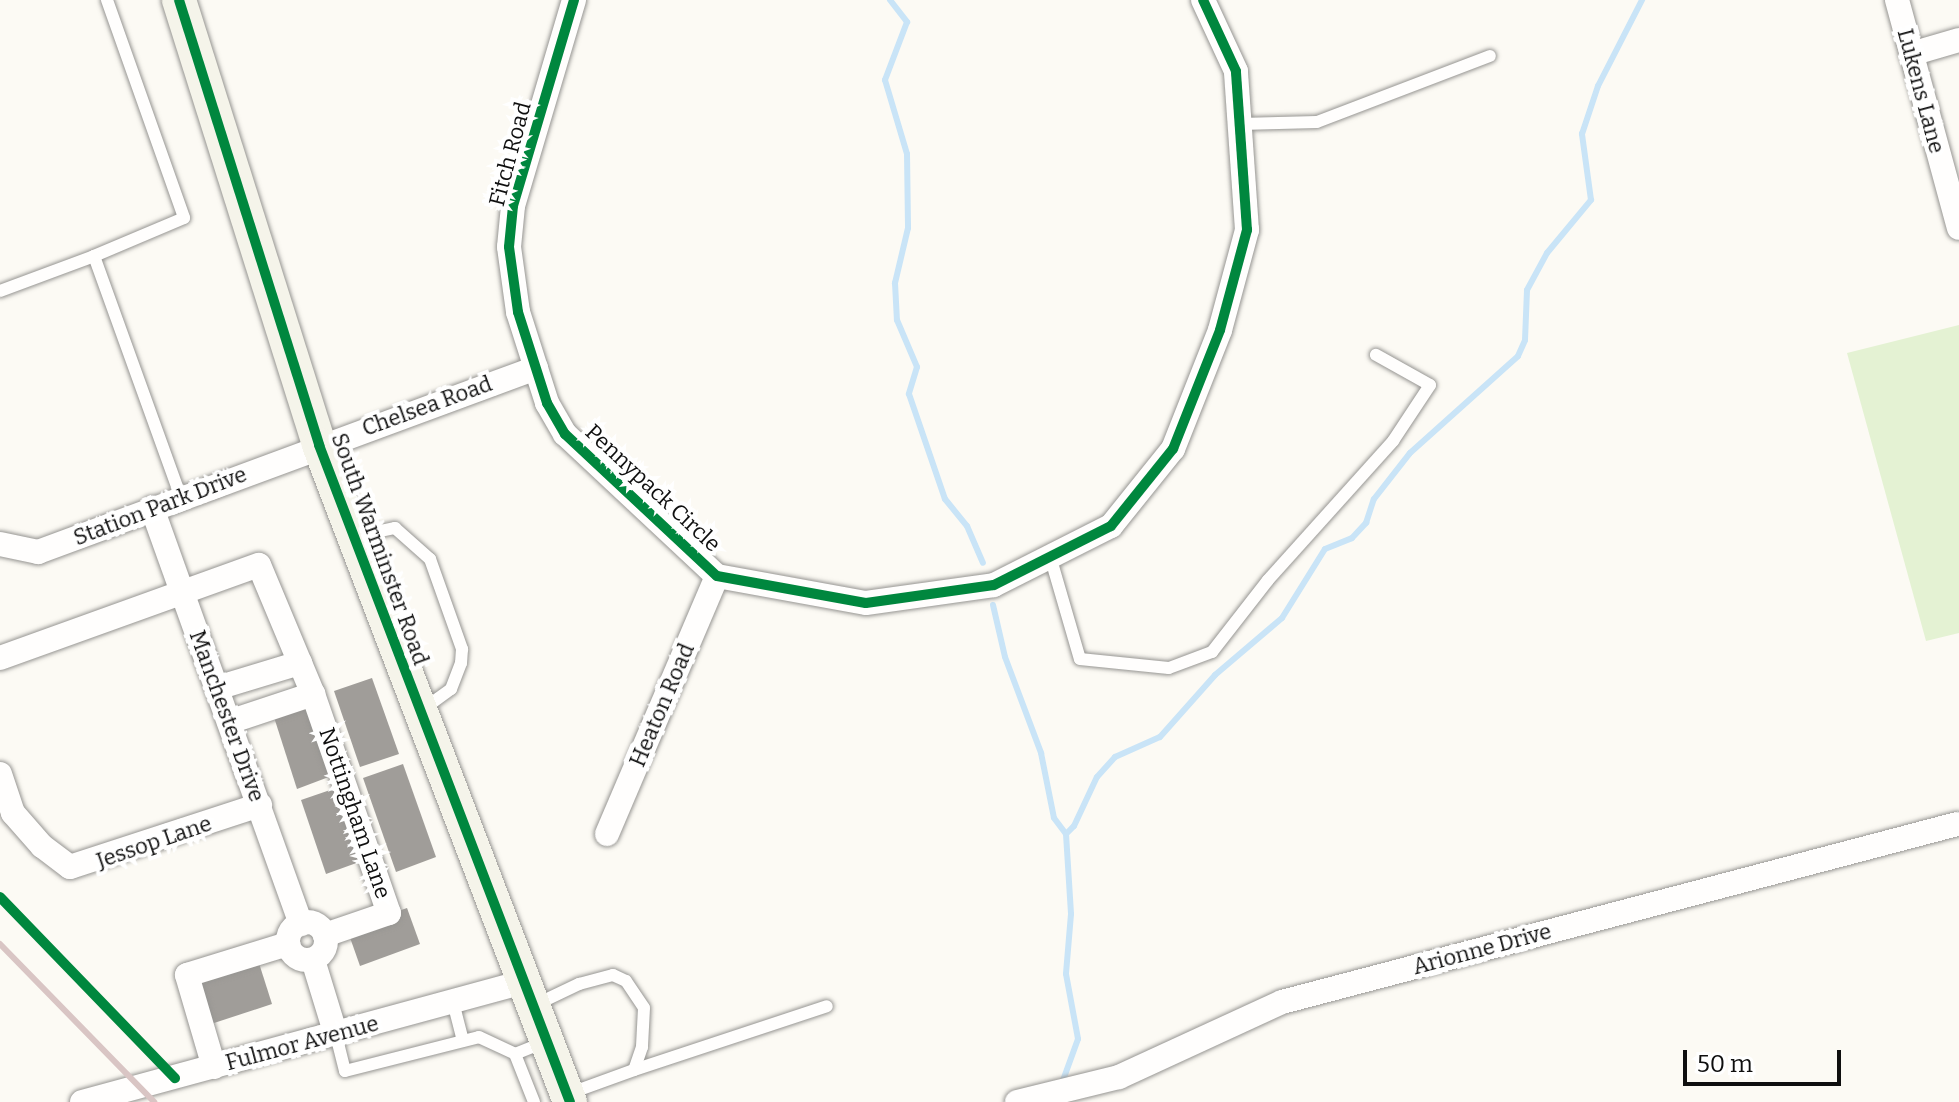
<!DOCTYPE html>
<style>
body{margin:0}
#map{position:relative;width:1959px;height:1102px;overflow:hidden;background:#fcfaf4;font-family:Bitter,serif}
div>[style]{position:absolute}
.green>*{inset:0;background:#e4f2d3}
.stream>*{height:6px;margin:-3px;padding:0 3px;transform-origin:3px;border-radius:3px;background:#c9e4f7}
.building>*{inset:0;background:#a09d99}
.roads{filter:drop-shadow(0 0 2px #969592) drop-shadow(0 0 2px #969592)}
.lane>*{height:12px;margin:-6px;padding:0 6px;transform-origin:6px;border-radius:6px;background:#fffefd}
.street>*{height:24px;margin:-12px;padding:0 12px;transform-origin:12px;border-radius:12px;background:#fffefd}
.street>.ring{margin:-12px;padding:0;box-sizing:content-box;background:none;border:24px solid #fffefd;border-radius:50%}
.secondary>*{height:34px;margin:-17px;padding:0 17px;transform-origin:17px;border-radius:17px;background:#f5f4ea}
.rail>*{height:6px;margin:-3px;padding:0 3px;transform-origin:3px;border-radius:3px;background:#d9c5c4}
.cycleway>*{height:10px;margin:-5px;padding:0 5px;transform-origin:5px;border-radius:5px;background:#00873e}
span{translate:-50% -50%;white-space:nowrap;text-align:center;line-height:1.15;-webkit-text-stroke:8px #fff;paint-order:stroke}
.street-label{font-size:22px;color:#0f0f0f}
.scale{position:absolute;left:1683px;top:1050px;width:158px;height:36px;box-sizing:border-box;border:4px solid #0f0f0f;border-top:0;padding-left:10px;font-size:24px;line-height:28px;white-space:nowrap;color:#0f0f0f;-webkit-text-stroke:6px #fff;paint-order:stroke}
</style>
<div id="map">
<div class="green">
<div style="clip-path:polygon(1959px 325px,1959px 633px,1926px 641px,1847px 353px)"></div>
</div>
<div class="stream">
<div style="left:890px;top:0;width:28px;rotate:52deg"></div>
<div style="left:907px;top:22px;width:62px;rotate:110.8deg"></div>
<div style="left:885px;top:80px;width:77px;rotate:73.4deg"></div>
<div style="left:907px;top:154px;width:74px;rotate:89.2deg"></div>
<div style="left:908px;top:228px;width:57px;rotate:103.3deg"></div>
<div style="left:895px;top:283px;width:37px;rotate:87deg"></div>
<div style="left:897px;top:320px;width:51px;rotate:66.9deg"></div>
<div style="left:917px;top:367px;width:28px;rotate:107deg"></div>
<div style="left:909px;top:394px;width:111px;rotate:71.1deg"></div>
<div style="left:945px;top:499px;width:35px;rotate:51deg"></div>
<div style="left:967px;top:526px;width:40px;rotate:66.6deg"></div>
<div style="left:993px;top:605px;width:53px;rotate:77deg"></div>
<div style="left:1005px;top:657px;width:103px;rotate:69.4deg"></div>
<div style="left:1041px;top:753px;width:66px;rotate:78.7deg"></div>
<div style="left:1054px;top:818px;width:20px;rotate:53deg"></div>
<div style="left:1066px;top:834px;width:80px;rotate:86.4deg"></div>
<div style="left:1071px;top:914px;width:60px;rotate:94.8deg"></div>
<div style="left:1066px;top:974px;width:66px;rotate:79.5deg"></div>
<div style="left:1078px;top:1039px;width:47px;rotate:110deg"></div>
<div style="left:1066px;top:834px;width:11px;rotate:-45deg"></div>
<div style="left:1074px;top:826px;width:54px;rotate:-64.9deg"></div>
<div style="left:1097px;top:777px;width:27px;rotate:-48deg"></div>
<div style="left:1115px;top:757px;width:49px;rotate:-24deg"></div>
<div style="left:1160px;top:737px;width:83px;rotate:-48.4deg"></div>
<div style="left:1215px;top:675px;width:88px;rotate:-40.4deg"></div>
<div style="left:1282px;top:618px;width:81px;rotate:-58.1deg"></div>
<div style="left:1325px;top:549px;width:29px;rotate:-22deg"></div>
<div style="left:1352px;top:538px;width:21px;rotate:-47deg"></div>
<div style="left:1366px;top:523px;width:25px;rotate:-72deg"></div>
<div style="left:1374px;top:499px;width:58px;rotate:-52deg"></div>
<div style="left:1410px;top:453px;width:145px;rotate:-41.9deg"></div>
<div style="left:1518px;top:356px;width:17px;rotate:-66deg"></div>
<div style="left:1525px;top:340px;width:50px;rotate:-87.7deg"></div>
<div style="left:1527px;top:290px;width:42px;rotate:-61.6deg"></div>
<div style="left:1547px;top:253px;width:69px;rotate:-50.3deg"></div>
<div style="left:1591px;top:200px;width:67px;rotate:-97.8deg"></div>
<div style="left:1582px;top:134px;width:51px;rotate:-71.6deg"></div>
<div style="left:1598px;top:86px;width:97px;rotate:-62.9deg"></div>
</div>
<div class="building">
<div style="clip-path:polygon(372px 678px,399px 754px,360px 767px,334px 691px)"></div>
<div style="clip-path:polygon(307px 698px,334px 775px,297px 789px,272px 711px)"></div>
<div style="clip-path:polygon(403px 764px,436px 857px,396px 872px,363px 778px)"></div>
<div style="clip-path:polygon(336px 788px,362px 861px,326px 874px,301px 800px)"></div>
<div style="clip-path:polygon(407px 908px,420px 944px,360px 966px,347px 929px)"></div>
<div style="clip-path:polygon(258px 960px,272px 1004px,208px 1025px,194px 980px)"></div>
</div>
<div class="roads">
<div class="lane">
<div style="left:107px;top:0;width:231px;rotate:70.5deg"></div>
<div style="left:184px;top:218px;width:98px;rotate:157.1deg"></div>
<div style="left:94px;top:256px;width:257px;rotate:70.2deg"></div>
<div style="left:1240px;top:124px;width:77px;rotate:-1.5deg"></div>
<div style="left:1317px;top:122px;width:185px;rotate:-20.9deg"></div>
<div style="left:0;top:291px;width:100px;rotate:-20.4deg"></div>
<div style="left:357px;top:536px;width:39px;rotate:-12deg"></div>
<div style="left:395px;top:528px;width:47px;rotate:41.5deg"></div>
<div style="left:430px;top:559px;width:96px;rotate:70.4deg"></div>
<div style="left:462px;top:649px;width:14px;rotate:94deg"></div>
<div style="left:461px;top:663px;width:28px;rotate:111deg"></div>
<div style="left:451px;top:689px;width:36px;rotate:144deg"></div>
<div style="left:1050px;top:556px;width:107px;rotate:73.8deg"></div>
<div style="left:1080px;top:659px;width:89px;rotate:5.8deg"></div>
<div style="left:1169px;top:668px;width:46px;rotate:-20.4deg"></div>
<div style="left:1212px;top:652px;width:91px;rotate:-52.1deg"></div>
<div style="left:1268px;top:580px;width:187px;rotate:-48deg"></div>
<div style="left:1393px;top:441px;width:67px;rotate:-56.5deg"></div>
<div style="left:1430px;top:385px;width:62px;rotate:-150.9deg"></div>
<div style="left:453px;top:1002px;width:40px;rotate:75.6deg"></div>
<div style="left:537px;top:1004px;width:47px;rotate:-25.5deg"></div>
<div style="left:579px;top:984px;width:35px;rotate:-15deg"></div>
<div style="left:613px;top:975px;width:14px;rotate:25deg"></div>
<div style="left:626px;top:981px;width:32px;rotate:56deg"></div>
<div style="left:644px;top:1008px;width:39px;rotate:93deg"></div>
<div style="left:642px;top:1047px;width:24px;rotate:109deg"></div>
<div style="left:634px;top:1070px;width:70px;rotate:160deg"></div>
<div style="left:336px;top:1035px;width:37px;rotate:76deg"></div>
<div style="left:345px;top:1071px;width:138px;rotate:-14.2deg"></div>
<div style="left:479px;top:1037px;width:40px;rotate:25deg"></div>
<div style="left:634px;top:1070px;width:203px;rotate:-18.3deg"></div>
<div style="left:534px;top:1102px;width:52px;rotate:-111.6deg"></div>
<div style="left:515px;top:1054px;width:32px;rotate:-22deg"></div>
</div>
<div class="street">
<div style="left:574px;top:0;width:215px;rotate:106.5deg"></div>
<div style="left:513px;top:206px;width:41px;rotate:95.6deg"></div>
<div style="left:509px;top:247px;width:66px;rotate:82.1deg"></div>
<div style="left:518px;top:312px;width:96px;rotate:72.3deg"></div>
<div style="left:547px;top:403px;width:36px;rotate:60deg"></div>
<div style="left:565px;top:434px;width:208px;rotate:43.1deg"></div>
<div style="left:717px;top:576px;width:151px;rotate:10.3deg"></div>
<div style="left:866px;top:603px;width:129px;rotate:-8deg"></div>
<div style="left:994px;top:585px;width:131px;rotate:-26.8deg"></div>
<div style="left:1111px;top:526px;width:99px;rotate:-51.2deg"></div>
<div style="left:1173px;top:449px;width:128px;rotate:-68.4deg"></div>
<div style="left:1220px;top:330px;width:104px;rotate:-74.9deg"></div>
<div style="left:1247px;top:230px;width:159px;rotate:-94deg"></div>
<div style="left:1236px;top:71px;width:78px;rotate:-114.9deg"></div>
<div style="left:1897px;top:0;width:236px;rotate:74.8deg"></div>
<div style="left:1911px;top:54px;width:50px;rotate:-16.3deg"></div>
<div style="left:152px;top:508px;width:442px;rotate:70.3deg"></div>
<div style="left:0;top:544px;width:39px;rotate:12deg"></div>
<div style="left:38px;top:552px;width:531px;rotate:-20.28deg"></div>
<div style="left:0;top:658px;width:275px;rotate:-19.8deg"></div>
<div style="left:259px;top:565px;width:140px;rotate:67.3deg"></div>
<div style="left:313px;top:694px;width:232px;rotate:70.9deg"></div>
<div style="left:389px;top:913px;width:68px;rotate:161deg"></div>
<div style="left:217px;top:688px;width:87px;rotate:-16.8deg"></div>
<div style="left:229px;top:722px;width:89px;rotate:-18.4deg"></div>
<div style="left:0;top:774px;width:41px;rotate:71.6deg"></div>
<div style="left:13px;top:813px;width:44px;rotate:48.7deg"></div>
<div style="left:42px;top:846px;width:35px;rotate:37deg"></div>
<div style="left:70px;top:867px;width:200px;rotate:-18.1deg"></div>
<div style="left:607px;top:834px;width:280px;rotate:-66.9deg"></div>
<div class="ring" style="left:288px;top:922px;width:14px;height:14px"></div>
<div style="left:313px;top:960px;width:78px;rotate:73deg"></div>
<div style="left:214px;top:1067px;width:96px;rotate:-106.4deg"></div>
<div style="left:187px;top:975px;width:106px;rotate:-17.1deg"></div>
<div style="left:82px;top:1102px;width:455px;rotate:-15.2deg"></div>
<div style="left:1017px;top:1102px;width:105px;rotate:-13.8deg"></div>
<div style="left:1119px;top:1077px;width:179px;rotate:-24.7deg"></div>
<div style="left:1282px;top:1002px;width:698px;rotate:-14.77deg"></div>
</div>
<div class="secondary">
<div style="left:179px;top:0;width:467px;rotate:72.5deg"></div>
<div style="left:319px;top:445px;width:703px;rotate:69.09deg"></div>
</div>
</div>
<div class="rail">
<div style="left:0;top:944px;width:221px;rotate:45.7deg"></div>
</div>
<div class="cycleway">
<div style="left:179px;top:0;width:467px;rotate:72.5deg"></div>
<div style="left:319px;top:445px;width:703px;rotate:69.09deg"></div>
<div style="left:574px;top:0;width:215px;rotate:106.5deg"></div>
<div style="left:513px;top:206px;width:41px;rotate:95.6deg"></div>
<div style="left:509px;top:247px;width:66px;rotate:82.1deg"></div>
<div style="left:518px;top:312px;width:96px;rotate:72.3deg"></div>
<div style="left:547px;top:403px;width:36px;rotate:60deg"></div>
<div style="left:565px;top:434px;width:208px;rotate:43.1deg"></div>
<div style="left:717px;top:576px;width:151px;rotate:10.3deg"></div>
<div style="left:866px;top:603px;width:129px;rotate:-8deg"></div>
<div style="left:994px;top:585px;width:131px;rotate:-26.8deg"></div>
<div style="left:1111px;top:526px;width:99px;rotate:-51.2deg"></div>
<div style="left:1173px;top:449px;width:128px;rotate:-68.4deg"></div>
<div style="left:1220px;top:330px;width:104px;rotate:-74.9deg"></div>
<div style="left:1247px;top:230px;width:159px;rotate:-94deg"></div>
<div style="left:1236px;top:71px;width:78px;rotate:-114.9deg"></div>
<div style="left:0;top:897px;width:252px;rotate:46deg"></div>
</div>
<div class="street-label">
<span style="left:1921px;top:91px;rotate:75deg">Lukens Lane</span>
<span style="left:510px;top:154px;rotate:-75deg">Fitch Road</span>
<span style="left:427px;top:406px;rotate:-20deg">Chelsea Road</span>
<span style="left:653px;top:488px;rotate:43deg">Pennypack Circle</span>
<span style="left:160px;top:506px;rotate:-21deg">Station Park Drive</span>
<span style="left:380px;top:549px;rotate:70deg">South Warminster Road</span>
<span style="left:662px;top:705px;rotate:-67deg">Heaton Road</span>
<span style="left:227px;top:716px;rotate:70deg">Manchester Drive</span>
<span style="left:355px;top:813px;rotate:71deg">Nottingham Lane</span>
<span style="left:154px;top:842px;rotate:-19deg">Jessop Lane</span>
<span style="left:1482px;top:949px;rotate:-15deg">Arionne Drive</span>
<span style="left:302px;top:1043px;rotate:-15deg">Fulmor Avenue</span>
</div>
<div class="scale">50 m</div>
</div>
